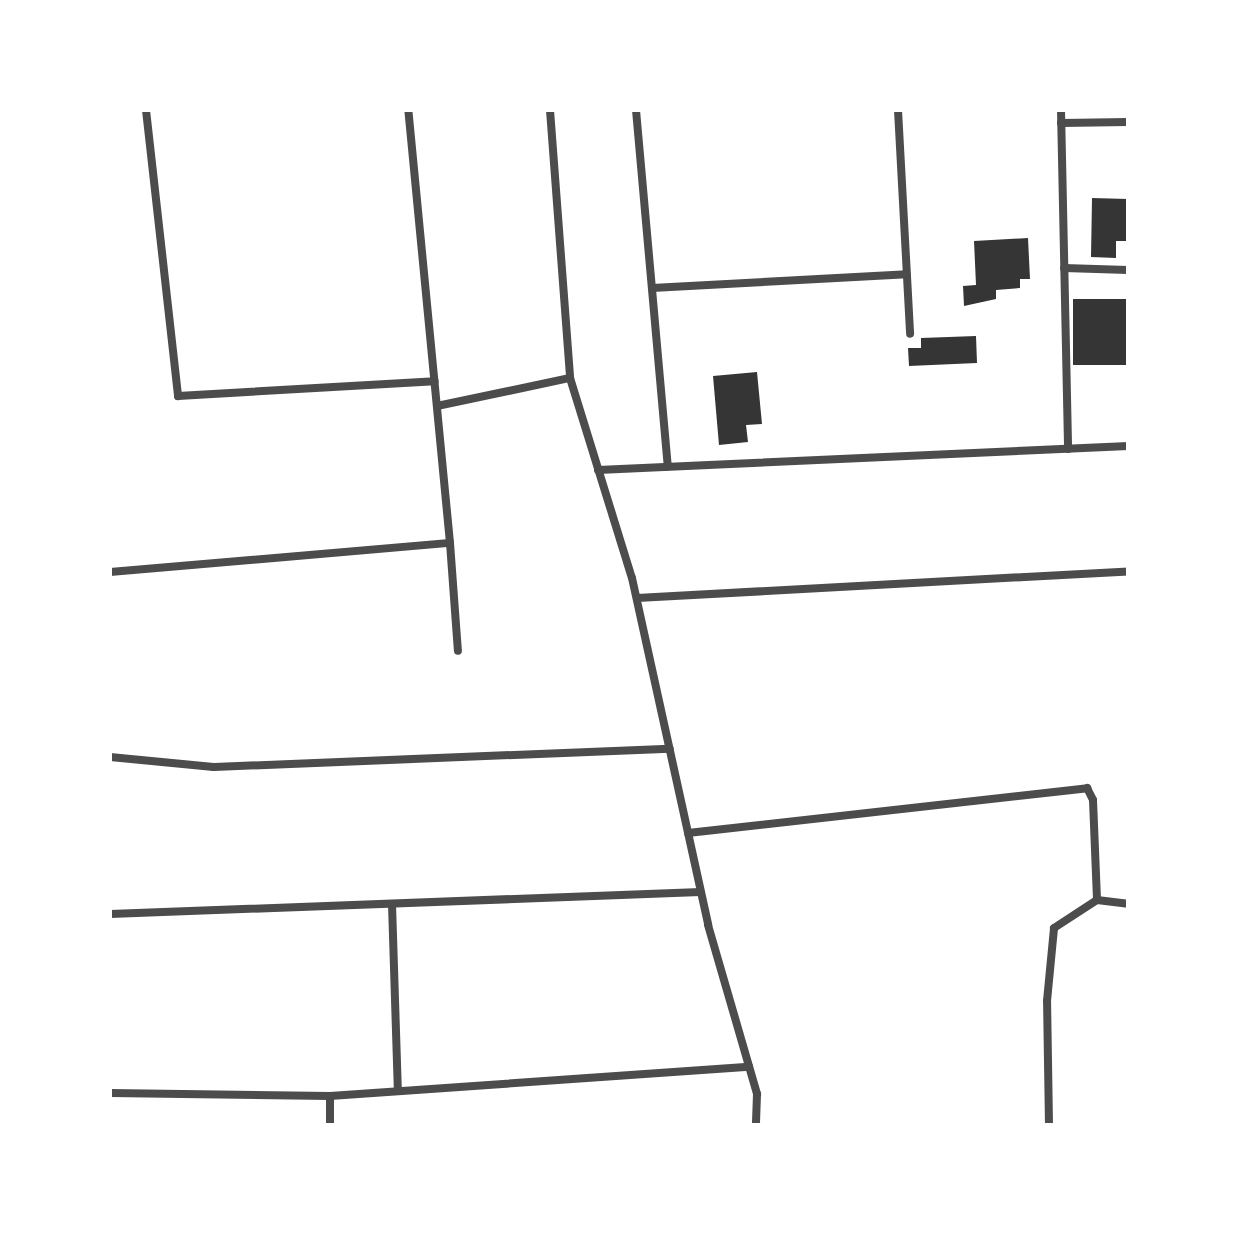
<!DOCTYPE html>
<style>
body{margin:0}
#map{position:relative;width:1238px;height:1235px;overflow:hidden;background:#fff;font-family:Roboto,sans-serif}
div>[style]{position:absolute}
.building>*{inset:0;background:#353535}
.minor>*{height:8px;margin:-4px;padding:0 4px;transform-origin:4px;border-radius:4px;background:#4c4c4c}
span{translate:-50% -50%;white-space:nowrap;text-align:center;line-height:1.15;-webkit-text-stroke:8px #fff;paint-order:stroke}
.frame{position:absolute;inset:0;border:112px solid #fff;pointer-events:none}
</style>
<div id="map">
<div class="building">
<div style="clip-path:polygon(1092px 198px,1128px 199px,1128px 241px,1116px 241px,1116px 258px,1091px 257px)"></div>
<div style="clip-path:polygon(1028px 238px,1030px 279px,1020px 279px,1020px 288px,996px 290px,996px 299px,964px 306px,963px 286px,976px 285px,974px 241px)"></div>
<div style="clip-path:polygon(1073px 299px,1128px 299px,1128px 365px,1073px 365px)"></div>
<div style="clip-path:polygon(976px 336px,977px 363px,909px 366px,908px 348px,921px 348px,921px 338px)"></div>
<div style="clip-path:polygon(757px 372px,762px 424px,746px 425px,748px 442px,719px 445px,713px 376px)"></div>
</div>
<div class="minor">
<div style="left:146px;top:110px;width:288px;rotate:83.6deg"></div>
<div style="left:178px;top:396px;width:257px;rotate:-3.3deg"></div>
<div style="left:550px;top:110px;width:269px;rotate:85.7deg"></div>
<div style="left:636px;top:110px;width:358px;rotate:84.9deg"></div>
<div style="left:898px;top:110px;width:224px;rotate:86.9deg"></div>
<div style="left:1061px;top:110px;width:339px;rotate:88.8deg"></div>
<div style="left:1061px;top:123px;width:67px;rotate:-0.9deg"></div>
<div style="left:1064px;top:268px;width:64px;rotate:1.8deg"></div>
<div style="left:652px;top:288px;width:255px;rotate:-3.1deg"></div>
<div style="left:437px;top:406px;width:136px;rotate:-11.9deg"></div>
<div style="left:570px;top:378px;width:209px;rotate:72.8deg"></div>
<div style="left:632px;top:578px;width:355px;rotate:77.6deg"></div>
<div style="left:708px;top:925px;width:176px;rotate:73.8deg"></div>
<div style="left:757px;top:1094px;width:31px;rotate:92deg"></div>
<div style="left:598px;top:470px;width:531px;rotate:-2.59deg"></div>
<div style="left:450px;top:543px;width:108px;rotate:85.8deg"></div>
<div style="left:110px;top:572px;width:341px;rotate:-4.9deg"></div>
<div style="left:450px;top:543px;width:435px;rotate:-95.5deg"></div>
<div style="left:637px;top:598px;width:492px;rotate:-3.1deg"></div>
<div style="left:110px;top:757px;width:104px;rotate:5.5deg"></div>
<div style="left:214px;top:767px;width:456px;rotate:-2.3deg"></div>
<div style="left:688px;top:833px;width:402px;rotate:-6.4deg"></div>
<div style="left:1087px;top:788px;width:13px;rotate:63deg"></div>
<div style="left:1093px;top:800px;width:100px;rotate:87.7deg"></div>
<div style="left:392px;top:904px;width:187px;rotate:88.2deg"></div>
<div style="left:110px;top:914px;width:591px;rotate:-2.13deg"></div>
<div style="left:110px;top:1093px;width:220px;rotate:0.8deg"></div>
<div style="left:330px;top:1096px;width:420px;rotate:-4deg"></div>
<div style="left:330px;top:1096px;width:29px;rotate:90deg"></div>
<div style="left:1049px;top:1125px;width:124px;rotate:-90.9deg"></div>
<div style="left:1047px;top:1001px;width:73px;rotate:-84.5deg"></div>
<div style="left:1054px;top:928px;width:51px;rotate:-33.1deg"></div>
<div style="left:1097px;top:900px;width:31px;rotate:7deg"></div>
</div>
<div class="frame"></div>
</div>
